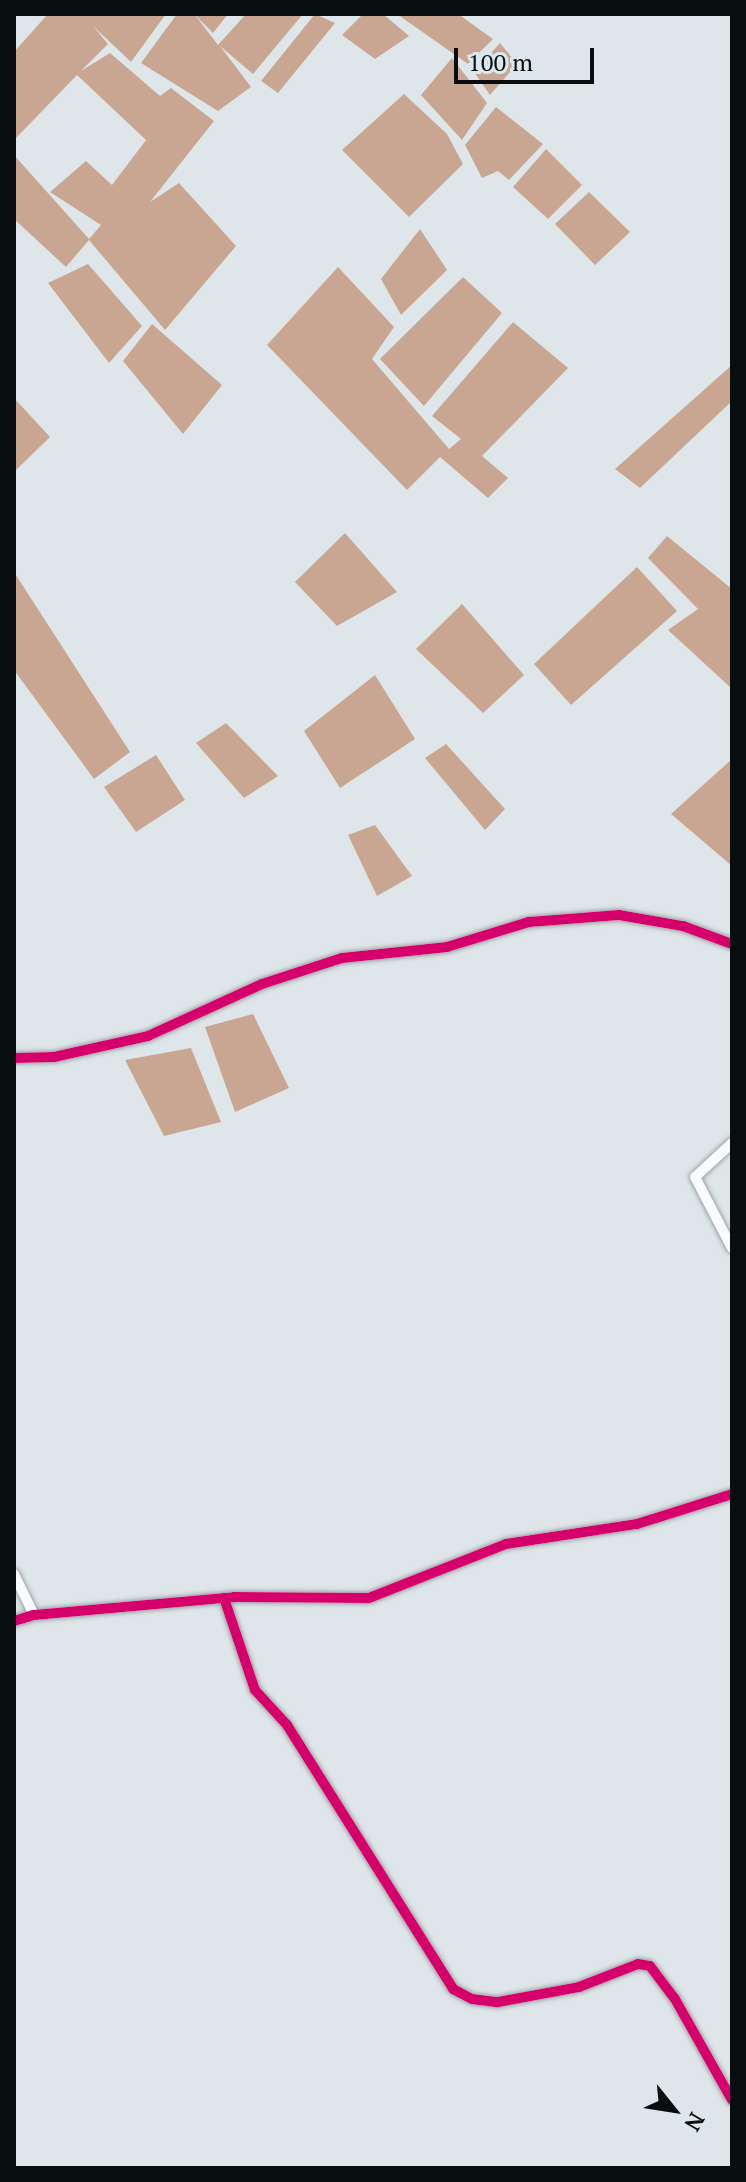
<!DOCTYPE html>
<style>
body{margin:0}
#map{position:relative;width:746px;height:2182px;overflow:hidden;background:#dfe6e9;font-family:"PT Serif",serif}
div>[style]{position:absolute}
.water>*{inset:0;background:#c9a692}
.roads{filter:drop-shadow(0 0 2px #9fa5a7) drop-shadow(0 0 2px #9fa5a7)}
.minor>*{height:10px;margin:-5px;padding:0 5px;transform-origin:5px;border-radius:5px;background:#fafbfc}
.cycleway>*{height:10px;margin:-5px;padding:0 5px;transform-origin:5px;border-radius:5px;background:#d6006c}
span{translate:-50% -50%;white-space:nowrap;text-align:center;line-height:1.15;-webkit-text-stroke:8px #dbe8ed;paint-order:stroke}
.frame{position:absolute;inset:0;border:16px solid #080d0e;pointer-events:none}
.north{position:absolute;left:634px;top:2070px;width:80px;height:80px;-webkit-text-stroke:6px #dbe8ed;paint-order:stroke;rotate:120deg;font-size:22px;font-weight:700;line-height:32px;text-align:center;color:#080d0e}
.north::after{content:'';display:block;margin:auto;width:28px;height:36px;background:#080d0e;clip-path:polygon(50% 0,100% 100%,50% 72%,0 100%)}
.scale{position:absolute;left:454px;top:48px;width:140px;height:36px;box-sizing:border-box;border:4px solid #080d0e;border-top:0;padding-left:10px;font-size:24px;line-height:28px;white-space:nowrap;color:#080d0e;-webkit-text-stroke:6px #dbe8ed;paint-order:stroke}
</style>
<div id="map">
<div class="water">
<div style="clip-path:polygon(48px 14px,166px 14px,131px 62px,93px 26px,108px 44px,81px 71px,110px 53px,160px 96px,171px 88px,214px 121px,150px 202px,179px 183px,236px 246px,165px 330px,89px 240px,66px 267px,14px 219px,14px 155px,89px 239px,101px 225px,50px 192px,86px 161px,112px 185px,146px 140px,77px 75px,14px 140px,14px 52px)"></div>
<div style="clip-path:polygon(177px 14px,228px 14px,213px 33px,195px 15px,218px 45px,246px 14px,303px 14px,253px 74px,220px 46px,251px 87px,218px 111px,141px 63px)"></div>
<div style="clip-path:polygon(315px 14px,335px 23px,278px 93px,261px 81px)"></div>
<div style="clip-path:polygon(363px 14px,383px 14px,409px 36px,375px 59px,342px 35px)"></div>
<div style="clip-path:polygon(397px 14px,458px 14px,493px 39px,468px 64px)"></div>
<div style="clip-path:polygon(500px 43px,517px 64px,490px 95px,474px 72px)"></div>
<div style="clip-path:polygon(452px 58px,487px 103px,462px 140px,421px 95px)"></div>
<div style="clip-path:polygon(404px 94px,447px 134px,463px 164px,409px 217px,342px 150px)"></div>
<div style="clip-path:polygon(496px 107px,543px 144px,509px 180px,498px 171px,482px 178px,465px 145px)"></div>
<div style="clip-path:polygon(546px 149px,582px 185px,548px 219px,513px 187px)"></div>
<div style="clip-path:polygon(589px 192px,630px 232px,595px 265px,555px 224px)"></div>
<div style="clip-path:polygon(420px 229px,447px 270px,401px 315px,381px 279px)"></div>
<div style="clip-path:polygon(88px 264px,142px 326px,109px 363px,48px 283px)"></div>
<div style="clip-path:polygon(338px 267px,394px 327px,372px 359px,449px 449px,461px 439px,432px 416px,513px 322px,568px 368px,482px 456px,508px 478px,488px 498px,440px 457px,407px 490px,267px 345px)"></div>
<div style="clip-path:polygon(463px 277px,502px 313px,424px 406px,380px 359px)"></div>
<div style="clip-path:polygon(152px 324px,222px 385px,183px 434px,123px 361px)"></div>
<div style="clip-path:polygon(732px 365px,732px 401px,640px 488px,615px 469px)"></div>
<div style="clip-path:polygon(14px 398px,50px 437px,14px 472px)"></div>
<div style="clip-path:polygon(345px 533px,397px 592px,337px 626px,295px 582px)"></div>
<div style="clip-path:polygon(667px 536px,732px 589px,730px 687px,668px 630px,698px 609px,648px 558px)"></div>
<div style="clip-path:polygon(637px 567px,677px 611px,571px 705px,534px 664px)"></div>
<div style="clip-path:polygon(14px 572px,130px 752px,94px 779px,14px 670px)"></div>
<div style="clip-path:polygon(462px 604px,524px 675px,483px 713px,416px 649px)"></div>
<div style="clip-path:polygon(375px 675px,415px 739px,340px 788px,304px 731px)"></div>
<div style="clip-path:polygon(226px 723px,278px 776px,244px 798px,196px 743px)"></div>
<div style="clip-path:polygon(446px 744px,505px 809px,485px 830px,425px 758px)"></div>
<div style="clip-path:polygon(156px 755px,185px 800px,136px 832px,104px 787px)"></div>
<div style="clip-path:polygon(732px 759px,732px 866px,671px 814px)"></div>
<div style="clip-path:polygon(375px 825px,412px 876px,377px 896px,348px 835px)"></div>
<div style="clip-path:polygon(253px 1014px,289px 1088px,235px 1112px,205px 1027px)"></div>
<div style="clip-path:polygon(191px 1048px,221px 1122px,164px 1136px,125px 1060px)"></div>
</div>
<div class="roads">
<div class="minor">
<div style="left:14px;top:1058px;width:40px;rotate:-1.4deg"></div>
<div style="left:54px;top:1057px;width:96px;rotate:-12.6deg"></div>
<div style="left:148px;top:1036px;width:125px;rotate:-24.5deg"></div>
<div style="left:262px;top:984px;width:84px;rotate:-18deg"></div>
<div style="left:342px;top:958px;width:106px;rotate:-6deg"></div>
<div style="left:447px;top:947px;width:86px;rotate:-17deg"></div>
<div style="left:529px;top:922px;width:90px;rotate:-4.4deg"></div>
<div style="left:619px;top:915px;width:65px;rotate:9.8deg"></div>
<div style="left:683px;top:926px;width:52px;rotate:20.2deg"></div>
<div style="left:732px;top:1143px;width:50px;rotate:137.4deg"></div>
<div style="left:695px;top:1177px;width:80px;rotate:62.5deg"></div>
<div style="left:14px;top:1574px;width:46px;rotate:64deg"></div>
<div style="left:224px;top:1598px;width:97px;rotate:71.4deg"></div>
<div style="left:255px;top:1690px;width:47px;rotate:47.6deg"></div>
<div style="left:287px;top:1725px;width:312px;rotate:57.8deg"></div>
<div style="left:453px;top:1989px;width:21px;rotate:28deg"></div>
<div style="left:472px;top:1999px;width:26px;rotate:7deg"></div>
<div style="left:498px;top:2002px;width:82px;rotate:-10.5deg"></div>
<div style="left:579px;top:1987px;width:63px;rotate:-21.3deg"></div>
<div style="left:638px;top:1964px;width:12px;rotate:9deg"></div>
<div style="left:650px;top:1966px;width:41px;rotate:52.9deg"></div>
<div style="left:675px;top:1999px;width:116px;rotate:60.6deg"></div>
<div style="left:14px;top:1621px;width:21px;rotate:-17deg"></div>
<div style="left:34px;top:1615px;width:201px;rotate:-5.1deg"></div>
<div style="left:234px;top:1597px;width:135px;rotate:0.4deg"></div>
<div style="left:369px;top:1598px;width:147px;rotate:-21.5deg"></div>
<div style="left:506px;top:1544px;width:133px;rotate:-8.7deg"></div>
<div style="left:637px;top:1524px;width:100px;rotate:-17.5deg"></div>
</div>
</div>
<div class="cycleway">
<div style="left:14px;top:1058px;width:40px;rotate:-1.4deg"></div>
<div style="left:54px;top:1057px;width:96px;rotate:-12.6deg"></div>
<div style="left:148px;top:1036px;width:125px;rotate:-24.5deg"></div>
<div style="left:262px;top:984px;width:84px;rotate:-18deg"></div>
<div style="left:342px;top:958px;width:106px;rotate:-6deg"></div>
<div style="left:447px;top:947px;width:86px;rotate:-17deg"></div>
<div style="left:529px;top:922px;width:90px;rotate:-4.4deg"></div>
<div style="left:619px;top:915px;width:65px;rotate:9.8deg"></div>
<div style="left:683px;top:926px;width:52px;rotate:20.2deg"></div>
<div style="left:224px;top:1598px;width:97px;rotate:71.4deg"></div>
<div style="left:255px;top:1690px;width:47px;rotate:47.6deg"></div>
<div style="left:287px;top:1725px;width:312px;rotate:57.8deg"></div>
<div style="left:453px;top:1989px;width:21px;rotate:28deg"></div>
<div style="left:472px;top:1999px;width:26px;rotate:7deg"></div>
<div style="left:498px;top:2002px;width:82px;rotate:-10.5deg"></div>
<div style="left:579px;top:1987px;width:63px;rotate:-21.3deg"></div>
<div style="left:638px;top:1964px;width:12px;rotate:9deg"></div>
<div style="left:650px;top:1966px;width:41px;rotate:52.9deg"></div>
<div style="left:675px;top:1999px;width:116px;rotate:60.6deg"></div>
<div style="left:14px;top:1621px;width:21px;rotate:-17deg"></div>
<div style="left:34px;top:1615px;width:201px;rotate:-5.1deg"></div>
<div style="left:234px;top:1597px;width:135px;rotate:0.4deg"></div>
<div style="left:369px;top:1598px;width:147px;rotate:-21.5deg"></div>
<div style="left:506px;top:1544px;width:133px;rotate:-8.7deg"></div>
<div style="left:637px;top:1524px;width:100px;rotate:-17.5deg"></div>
</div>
<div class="frame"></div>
<div class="north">N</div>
<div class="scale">100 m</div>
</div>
